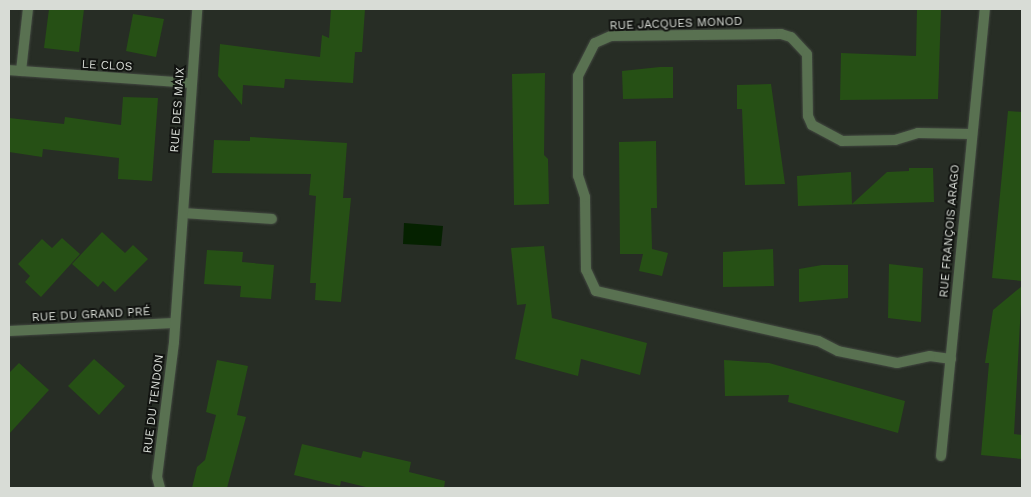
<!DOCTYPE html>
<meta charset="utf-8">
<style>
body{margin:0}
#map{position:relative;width:1031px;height:497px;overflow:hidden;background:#272d25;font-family:"Work Sans",sans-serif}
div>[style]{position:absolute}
.water>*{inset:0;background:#052100}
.building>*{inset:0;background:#265015}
.roads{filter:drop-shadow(0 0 1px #434941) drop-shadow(0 0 1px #434941)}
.street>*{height:10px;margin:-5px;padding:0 5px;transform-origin:5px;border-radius:5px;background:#597151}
span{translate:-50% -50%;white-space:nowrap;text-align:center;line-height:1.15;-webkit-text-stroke:4px #121411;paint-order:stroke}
.street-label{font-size:12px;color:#d8dcd6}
.frame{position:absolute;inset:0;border:10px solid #d8dcd6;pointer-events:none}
</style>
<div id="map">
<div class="water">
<div style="clip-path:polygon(404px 223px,443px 226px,441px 246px,403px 244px)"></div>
</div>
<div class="building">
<div style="clip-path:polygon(49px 9px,84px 9px,79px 52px,44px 48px)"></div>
<div style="clip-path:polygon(331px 9px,365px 9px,362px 52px,355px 52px,353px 83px,285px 79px,284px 88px,243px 85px,242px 105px,218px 76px,220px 44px,320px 57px,322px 35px,329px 38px)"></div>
<div style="clip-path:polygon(917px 9px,941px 9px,938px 99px,840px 100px,841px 53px,916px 56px)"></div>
<div style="clip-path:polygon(133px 14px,164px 19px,156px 57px,126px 51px)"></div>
<div style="clip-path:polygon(660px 67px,673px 67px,673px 98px,623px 99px,622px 71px)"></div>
<div style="clip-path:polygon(545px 73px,544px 155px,548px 159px,549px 204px,514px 205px,512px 74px)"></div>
<div style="clip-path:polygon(771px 84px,785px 184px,745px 185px,742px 109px,737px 109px,737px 85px)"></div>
<div style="clip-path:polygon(123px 97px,158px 98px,152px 181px,118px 179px,119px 158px,43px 149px,42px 157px,9px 152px,9px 118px,64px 124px,65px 117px,121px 125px)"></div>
<div style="clip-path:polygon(1008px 111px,1022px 112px,1022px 281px,992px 278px)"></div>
<div style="clip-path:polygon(250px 137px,347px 143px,343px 198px,351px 198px,341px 302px,315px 300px,316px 283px,310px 283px,316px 196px,309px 195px,311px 174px,212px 173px,214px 140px,250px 141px)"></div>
<div style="clip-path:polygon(656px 141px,657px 208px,651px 208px,652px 249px,668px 253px,662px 276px,639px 271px,643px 254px,620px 254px,619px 142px)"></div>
<div style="clip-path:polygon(909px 168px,933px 168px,934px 202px,798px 206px,797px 176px,851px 172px,852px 204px,887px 172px,909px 171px)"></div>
<div style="clip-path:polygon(102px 232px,125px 253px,133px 245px,148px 259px,115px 292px,103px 281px,98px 287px,72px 264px)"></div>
<div style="clip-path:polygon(62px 238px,80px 254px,41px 297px,25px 282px,30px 276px,18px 264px,42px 239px,52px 248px)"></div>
<div style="clip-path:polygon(544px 246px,552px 318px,647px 343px,640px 375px,581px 359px,578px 376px,515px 359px,526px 304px,517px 305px,511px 248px)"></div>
<div style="clip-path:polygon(773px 249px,774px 286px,723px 287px,723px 252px)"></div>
<div style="clip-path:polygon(207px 250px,243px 252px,242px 262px,274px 265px,271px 299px,240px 297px,241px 286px,204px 284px)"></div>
<div style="clip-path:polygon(889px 264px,923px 268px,921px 322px,888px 318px)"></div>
<div style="clip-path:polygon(822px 265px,848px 265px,848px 298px,799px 302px,799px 269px)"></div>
<div style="clip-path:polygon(1022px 286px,1014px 434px,1022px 435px,1022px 459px,981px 455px,989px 363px,985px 363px,993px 310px)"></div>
<div style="clip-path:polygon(94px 359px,125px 386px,99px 415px,68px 386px)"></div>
<div style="clip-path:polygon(217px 360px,248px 366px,237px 415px,246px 417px,227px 488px,192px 488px,197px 467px,205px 460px,216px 415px,206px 412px)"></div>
<div style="clip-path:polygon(724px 360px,769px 363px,905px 401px,898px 433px,788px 402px,789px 395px,725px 396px)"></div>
<div style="clip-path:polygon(19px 363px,49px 390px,9px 434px,9px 373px)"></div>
<div style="clip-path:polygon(302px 444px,361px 458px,363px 451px,411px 462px,409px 472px,445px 481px,444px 488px,370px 488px,341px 481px,340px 486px,294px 475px)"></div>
</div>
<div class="roads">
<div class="street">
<div style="left:9px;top:70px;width:182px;rotate:4.1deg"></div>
<div style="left:21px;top:71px;width:62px;rotate:-83.6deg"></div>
<div style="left:184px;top:213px;width:88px;rotate:3.9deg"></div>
<div style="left:9px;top:331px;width:165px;rotate:-2.8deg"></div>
<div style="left:951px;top:359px;width:21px;rotate:-172deg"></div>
<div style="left:930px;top:356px;width:34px;rotate:168deg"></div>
<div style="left:897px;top:363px;width:60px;rotate:-168.5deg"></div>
<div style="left:838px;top:351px;width:22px;rotate:-153deg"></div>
<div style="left:818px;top:341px;width:228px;rotate:-167.3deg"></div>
<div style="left:596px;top:291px;width:23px;rotate:-115deg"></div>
<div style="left:586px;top:270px;width:73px;rotate:-90.8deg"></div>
<div style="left:585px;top:197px;width:22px;rotate:-108deg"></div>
<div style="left:578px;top:176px;width:100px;rotate:-90deg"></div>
<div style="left:578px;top:76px;width:37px;rotate:-63deg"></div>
<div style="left:595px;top:43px;width:17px;rotate:-24deg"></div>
<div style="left:611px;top:36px;width:170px;rotate:-0.7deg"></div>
<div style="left:781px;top:34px;width:10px;rotate:17deg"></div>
<div style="left:791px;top:37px;width:23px;rotate:47deg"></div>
<div style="left:807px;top:54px;width:62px;rotate:89.1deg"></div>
<div style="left:808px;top:116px;width:10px;rotate:66deg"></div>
<div style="left:812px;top:125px;width:34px;rotate:28deg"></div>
<div style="left:842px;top:141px;width:53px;rotate:-1.1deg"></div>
<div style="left:895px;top:140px;width:24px;rotate:-17deg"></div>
<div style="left:918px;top:133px;width:53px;rotate:1.1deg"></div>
<div style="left:941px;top:456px;width:449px;rotate:-84.4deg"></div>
<div style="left:160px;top:488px;width:11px;rotate:-105deg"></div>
<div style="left:157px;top:477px;width:136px;rotate:-82.8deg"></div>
<div style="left:174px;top:342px;width:334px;rotate:-86deg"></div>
</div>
</div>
<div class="street-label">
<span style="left:676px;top:24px;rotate:-2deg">RUE JACQUES MONOD</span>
<span style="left:107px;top:66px;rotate:3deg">LE CLOS</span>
<span style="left:178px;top:110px;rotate:-86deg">RUE DES MAIX</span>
<span style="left:950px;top:231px;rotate:-85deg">RUE FRANÇOIS ARAGO</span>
<span style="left:91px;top:315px;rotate:-3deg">RUE DU GRAND PRÉ</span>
<span style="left:154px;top:404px;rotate:-83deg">RUE DU TENDON</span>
</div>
<div class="frame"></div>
</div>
